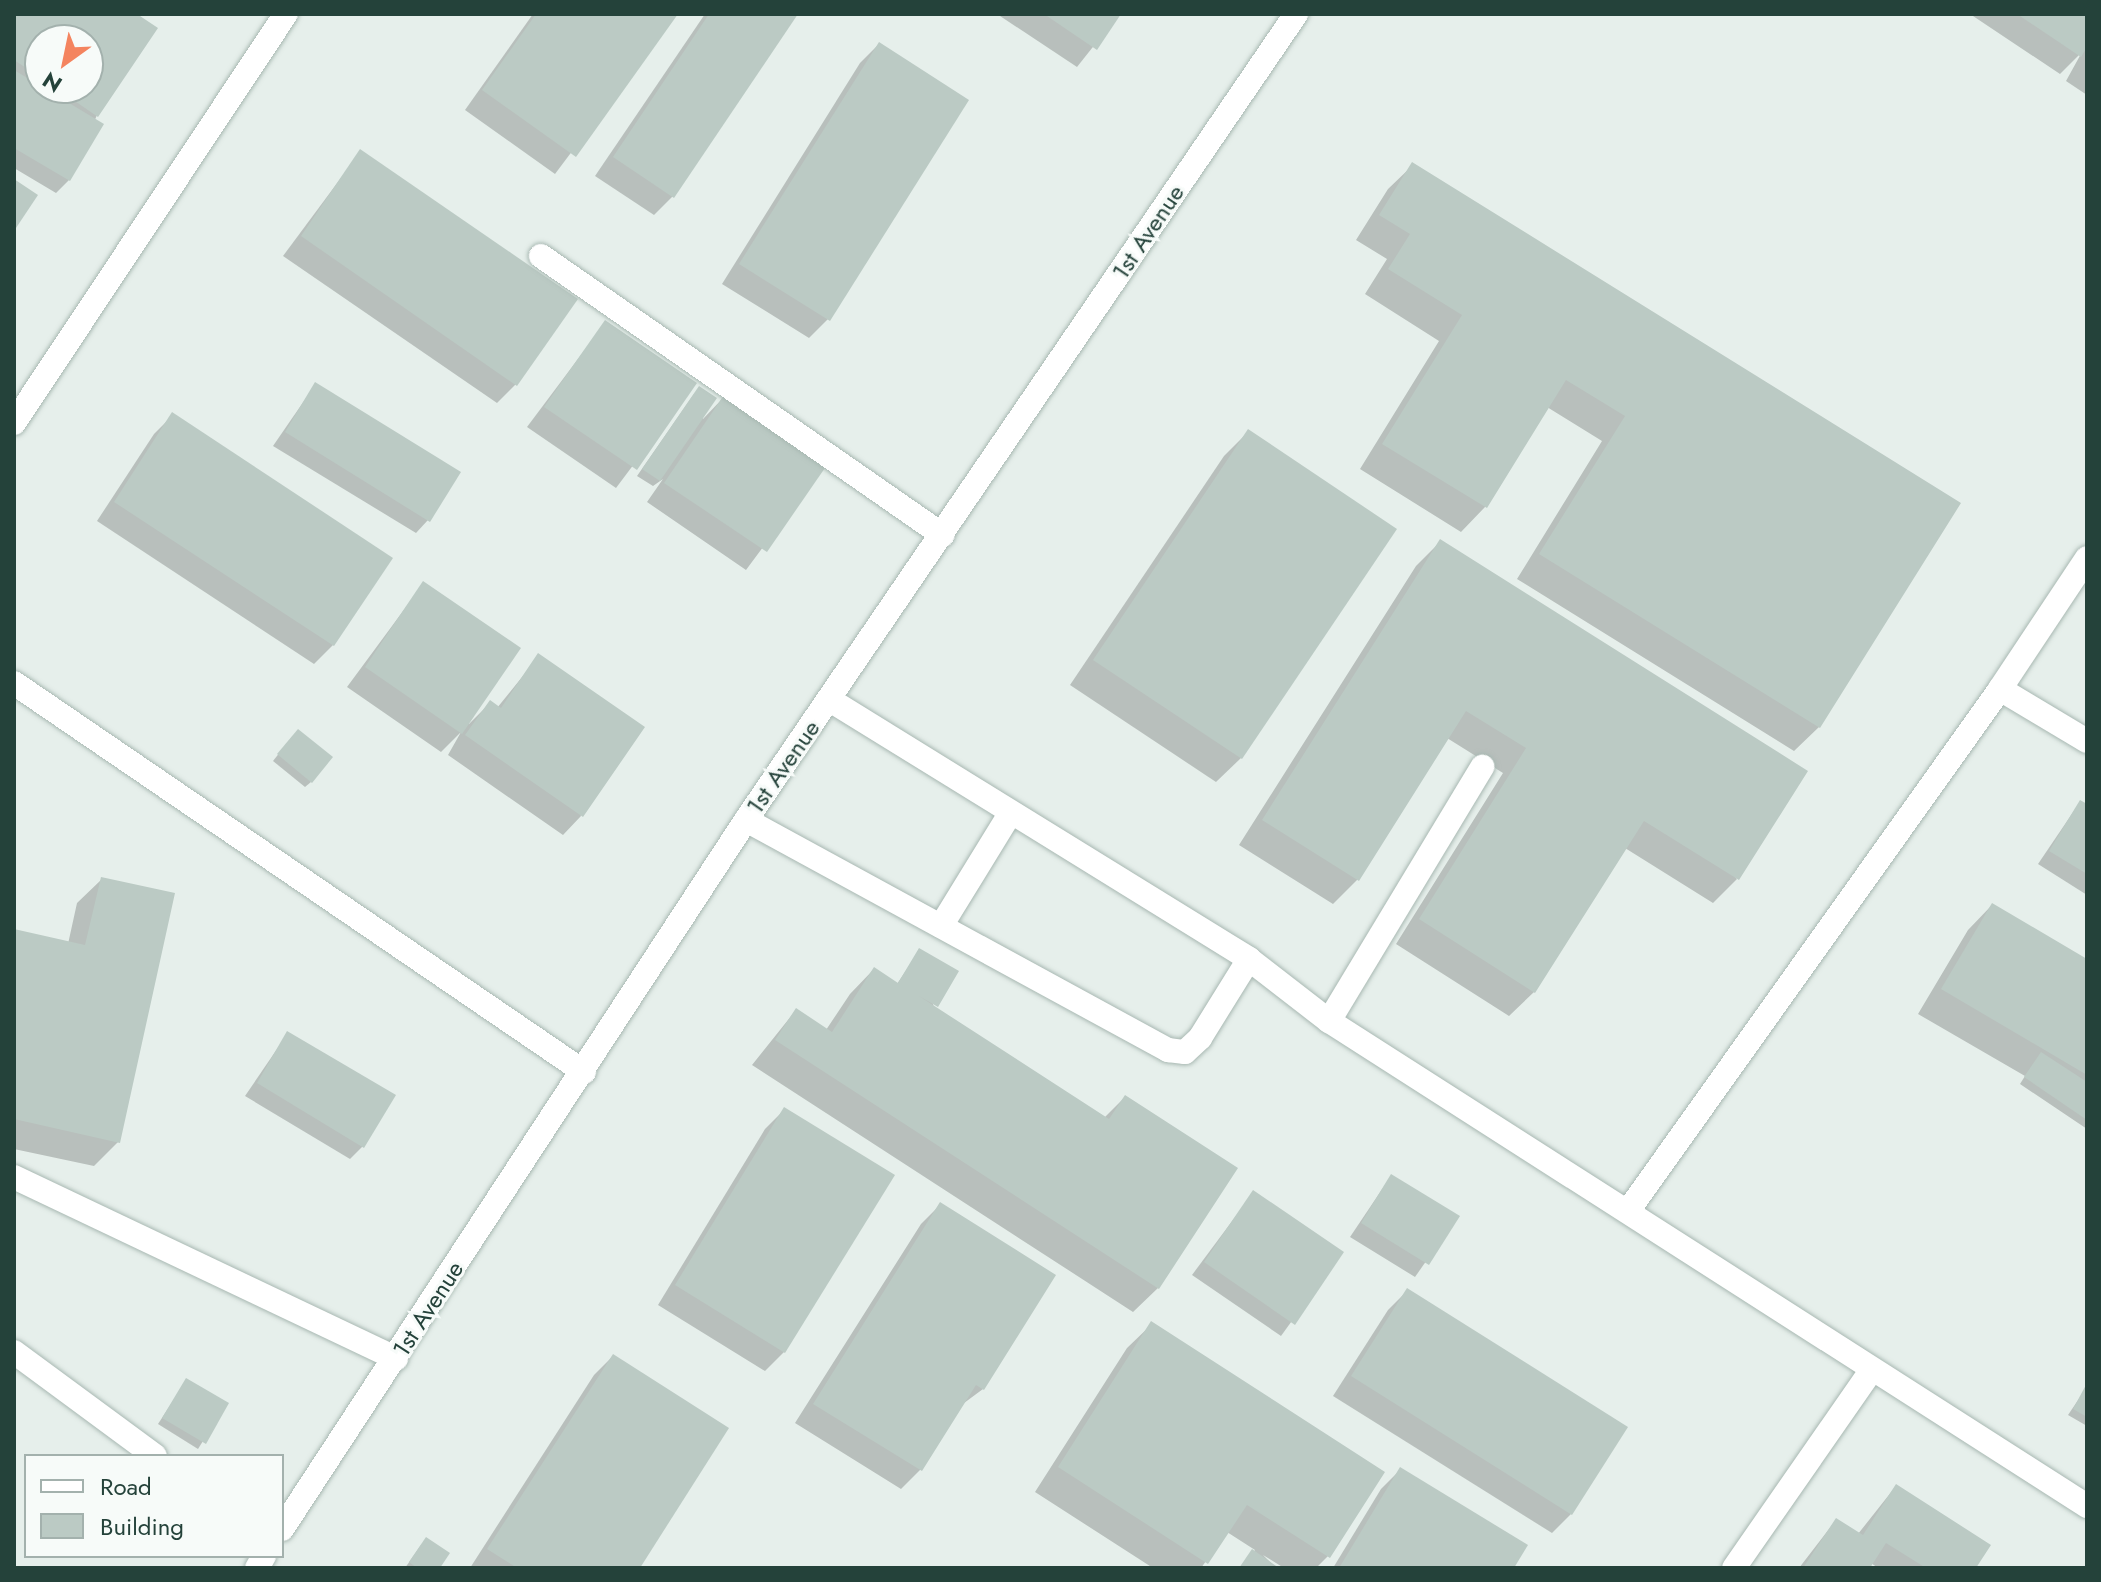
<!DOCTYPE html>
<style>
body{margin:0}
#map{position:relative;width:2101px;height:1582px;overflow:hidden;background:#e6efeb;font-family:Jost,sans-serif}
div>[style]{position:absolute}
.shadow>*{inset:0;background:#0003}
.building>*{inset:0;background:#bbcac4}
.roads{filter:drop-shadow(0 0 2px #a8b8b2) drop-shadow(0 0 2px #a8b8b2)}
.lane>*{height:24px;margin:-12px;padding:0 12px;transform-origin:12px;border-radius:12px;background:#fff}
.street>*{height:24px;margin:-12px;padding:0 12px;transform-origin:12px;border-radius:12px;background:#fff}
.secondary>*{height:24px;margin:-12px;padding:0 12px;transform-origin:12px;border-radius:12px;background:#fff}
span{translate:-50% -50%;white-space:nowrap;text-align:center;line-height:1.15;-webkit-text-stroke:6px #f7fbf9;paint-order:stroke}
.street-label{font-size:24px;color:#24423a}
.frame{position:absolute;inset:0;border:16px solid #24423a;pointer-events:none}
.legend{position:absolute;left:24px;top:1454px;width:260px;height:104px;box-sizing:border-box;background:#f7fbf9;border:2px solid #a3b1ad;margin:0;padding:10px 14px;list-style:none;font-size:24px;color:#24423a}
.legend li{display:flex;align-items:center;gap:16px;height:40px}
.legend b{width:40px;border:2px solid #a3b1ad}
.north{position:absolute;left:24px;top:24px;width:80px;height:80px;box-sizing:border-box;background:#f7fbf9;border:2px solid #a3b1ad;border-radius:50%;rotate:213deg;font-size:22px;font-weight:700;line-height:32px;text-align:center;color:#24423a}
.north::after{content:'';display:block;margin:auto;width:28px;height:36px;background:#f4845f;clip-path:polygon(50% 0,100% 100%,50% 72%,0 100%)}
</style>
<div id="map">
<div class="shadow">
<div style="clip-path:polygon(evenodd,14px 14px,133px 14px,97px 115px,69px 180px,56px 193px,14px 168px,14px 14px,40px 40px,88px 40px,88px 88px,40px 88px,40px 40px)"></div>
<div style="clip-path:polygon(533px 14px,675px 14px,555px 174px,465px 110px)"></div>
<div style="clip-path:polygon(705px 14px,796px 14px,673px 196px,654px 215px,595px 176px)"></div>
<div style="clip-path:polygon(997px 14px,1119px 14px,1077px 67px)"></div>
<div style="clip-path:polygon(1970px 14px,2087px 14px,2087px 95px,2066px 81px,2082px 52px,2060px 74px)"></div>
<div style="clip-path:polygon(879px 44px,828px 319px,809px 338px,722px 284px,860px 63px)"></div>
<div style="clip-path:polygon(361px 151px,516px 384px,497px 403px,283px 256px)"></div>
<div style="clip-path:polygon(1413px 165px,1958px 503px,1819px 727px,1794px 751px,1517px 579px,1602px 441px,1547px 407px,1485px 507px,1461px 532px,1360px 469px,1439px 341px,1365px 294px,1387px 259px,1356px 240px,1388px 189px)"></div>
<div style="clip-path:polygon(605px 323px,694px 384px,616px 488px,527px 427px)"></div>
<div style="clip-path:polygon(315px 385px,428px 520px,416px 533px,273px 446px)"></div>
<div style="clip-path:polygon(694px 394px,703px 419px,724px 397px,824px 465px,746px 570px,647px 502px,663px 479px,653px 486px,637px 476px)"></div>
<div style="clip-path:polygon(173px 415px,333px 645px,314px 664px,97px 521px,154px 434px)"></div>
<div style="clip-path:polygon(1248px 432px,1394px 530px,1241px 758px,1216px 782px,1070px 685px,1224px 456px)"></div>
<div style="clip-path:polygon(1440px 542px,1737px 879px,1713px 903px,1625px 848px,1534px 992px,1509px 1016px,1396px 944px,1503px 773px,1447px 738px,1357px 880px,1333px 904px,1239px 845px,1416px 566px)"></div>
<div style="clip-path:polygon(423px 584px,469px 724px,490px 703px,497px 708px,539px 656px,581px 816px,563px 835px,448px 755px,461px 732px,441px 752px,347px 687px)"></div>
<div style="clip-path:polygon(292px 737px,311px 782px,305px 787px,273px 761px)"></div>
<div style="clip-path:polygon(2080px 802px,2087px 806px,2087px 895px,2038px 864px)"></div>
<div style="clip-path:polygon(102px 879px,118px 1142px,94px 1166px,14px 1149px,14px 931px,68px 944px,77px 903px)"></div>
<div style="clip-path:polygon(1992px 905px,2087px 961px,2087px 1129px,2020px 1084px,2025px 1076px,1918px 1014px,1968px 930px)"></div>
<div style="clip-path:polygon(919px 951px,934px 1008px,1104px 1118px,1125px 1097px,1158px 1288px,1133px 1312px,752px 1065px,796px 1010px,826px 1030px,850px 994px,874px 969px,897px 984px)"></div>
<div style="clip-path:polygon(288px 1033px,363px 1146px,350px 1159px,245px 1096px)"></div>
<div style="clip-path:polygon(784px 1110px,784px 1352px,765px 1371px,658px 1305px,765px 1129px)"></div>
<div style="clip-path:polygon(1391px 1176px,1457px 1217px,1415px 1277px,1350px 1237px)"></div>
<div style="clip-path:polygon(1253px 1193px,1341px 1253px,1281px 1336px,1192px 1275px)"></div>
<div style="clip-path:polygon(940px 1205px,983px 1389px,960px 1406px,920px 1470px,901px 1489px,795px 1423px,921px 1224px)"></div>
<div style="clip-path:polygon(1407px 1291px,1571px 1514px,1552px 1533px,1333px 1396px,1388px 1310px)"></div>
<div style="clip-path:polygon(1152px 1324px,1328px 1556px,1316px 1568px,1284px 1568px,1263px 1555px,1276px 1568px,1242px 1568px,1255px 1550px,1227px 1532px,1201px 1568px,1153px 1568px,1035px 1492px,1127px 1348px)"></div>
<div style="clip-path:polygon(613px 1356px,638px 1568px,470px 1568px,594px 1375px)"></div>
<div style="clip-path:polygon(186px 1381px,226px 1404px,198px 1449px,158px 1424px)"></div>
<div style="clip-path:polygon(2087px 1387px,2087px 1426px,2068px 1415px)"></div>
<div style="clip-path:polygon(1400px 1470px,1512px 1568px,1333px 1568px,1381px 1489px)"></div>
<div style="clip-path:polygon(1896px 1486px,1973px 1568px,1878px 1568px,1871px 1563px,1867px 1568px,1799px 1568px,1836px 1520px,1858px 1534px)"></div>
<div style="clip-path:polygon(421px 1545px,437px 1568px,405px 1568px)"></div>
</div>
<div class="building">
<div style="clip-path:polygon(14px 14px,137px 14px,158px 28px,98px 117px,56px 88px,88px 88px,88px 40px,40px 40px,40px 77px,14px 60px)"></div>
<div style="clip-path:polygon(536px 14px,678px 14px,576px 157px,482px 90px)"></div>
<div style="clip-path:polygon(709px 14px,798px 14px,674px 198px,613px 157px)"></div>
<div style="clip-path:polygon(1044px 14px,1121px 14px,1097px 50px)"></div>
<div style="clip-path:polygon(2017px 14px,2087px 14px,2087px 47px,2081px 57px)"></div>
<div style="clip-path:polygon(879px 42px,969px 100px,830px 321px,739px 264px)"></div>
<div style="clip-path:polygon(14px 70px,104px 124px,70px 181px,14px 148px)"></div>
<div style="clip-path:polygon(360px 149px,578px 299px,517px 386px,301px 236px)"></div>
<div style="clip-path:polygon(1412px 162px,1961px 503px,1820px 728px,1539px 554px,1625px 416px,1566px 380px,1487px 508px,1382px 444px,1462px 315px,1388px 269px,1410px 234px,1379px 215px)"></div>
<div style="clip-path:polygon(14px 179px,38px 195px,14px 231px)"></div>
<div style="clip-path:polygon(605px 320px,697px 383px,637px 470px,544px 407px)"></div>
<div style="clip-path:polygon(315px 382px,461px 472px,430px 522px,285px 432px)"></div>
<div style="clip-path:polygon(699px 386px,717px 398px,660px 481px,642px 469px)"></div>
<div style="clip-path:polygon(724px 395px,827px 465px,767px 552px,664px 483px)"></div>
<div style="clip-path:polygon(172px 412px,393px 558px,334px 646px,114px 502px)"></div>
<div style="clip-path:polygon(1248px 429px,1397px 529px,1242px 759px,1093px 660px)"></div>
<div style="clip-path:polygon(1440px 539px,1808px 771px,1739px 880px,1644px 821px,1535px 993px,1419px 919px,1526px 748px,1466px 711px,1359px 881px,1262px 820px)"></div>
<div style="clip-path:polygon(423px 581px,521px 648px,462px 734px,365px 667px)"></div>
<div style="clip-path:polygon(538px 653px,645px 727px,583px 817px,465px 735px,490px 700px,501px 708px)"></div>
<div style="clip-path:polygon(298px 729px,333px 757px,312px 783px,277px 754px)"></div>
<div style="clip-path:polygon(2080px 800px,2087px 804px,2087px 874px,2049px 851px)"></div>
<div style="clip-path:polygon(101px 877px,175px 893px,120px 1143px,14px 1119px,14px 929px,85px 945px)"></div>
<div style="clip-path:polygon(1992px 903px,2087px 959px,2087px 1075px,1941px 989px)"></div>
<div style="clip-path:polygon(919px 948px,959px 971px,938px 1007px,919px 996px,1109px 1119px,1125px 1095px,1238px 1168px,1159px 1289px,775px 1040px,796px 1008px,832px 1032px,874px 967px,898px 983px)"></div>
<div style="clip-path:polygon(287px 1031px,396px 1095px,364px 1148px,257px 1083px)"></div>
<div style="clip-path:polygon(2041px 1052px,2087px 1082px,2087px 1120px,2024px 1077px)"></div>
<div style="clip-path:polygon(784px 1107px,895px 1175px,785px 1353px,675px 1285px)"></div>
<div style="clip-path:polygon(1391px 1174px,1460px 1216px,1429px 1265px,1361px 1223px)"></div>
<div style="clip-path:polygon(1253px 1190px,1344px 1252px,1295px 1325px,1204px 1262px)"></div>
<div style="clip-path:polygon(940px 1202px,1056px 1275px,984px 1390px,976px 1385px,922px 1471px,813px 1404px)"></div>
<div style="clip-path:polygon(1407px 1288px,1628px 1427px,1572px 1515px,1351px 1376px)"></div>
<div style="clip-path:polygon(1151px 1321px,1385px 1472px,1330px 1558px,1247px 1505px,1208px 1564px,1058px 1467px)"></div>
<div style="clip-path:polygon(613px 1354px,729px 1428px,640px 1568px,517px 1568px,487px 1549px)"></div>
<div style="clip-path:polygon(186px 1378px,229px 1403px,206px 1444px,162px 1418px)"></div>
<div style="clip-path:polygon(2087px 1383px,2087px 1417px,2073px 1409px)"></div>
<div style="clip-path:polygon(1400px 1467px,1528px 1545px,1514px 1568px,1339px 1568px)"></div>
<div style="clip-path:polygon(1896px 1484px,1991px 1545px,1976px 1568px,1926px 1568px,1886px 1543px,1870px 1568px,1803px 1568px,1836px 1518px,1863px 1535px)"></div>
<div style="clip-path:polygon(426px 1537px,450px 1553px,440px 1568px,417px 1568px,409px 1562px)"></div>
<div style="clip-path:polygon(1252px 1549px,1279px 1568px,1239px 1568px)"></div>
</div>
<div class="roads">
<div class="lane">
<div style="left:541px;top:256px;width:489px;rotate:34.8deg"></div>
<div style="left:746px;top:820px;width:481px;rotate:28.6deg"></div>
<div style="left:1168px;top:1050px;width:17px;rotate:7deg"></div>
<div style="left:1185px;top:1052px;width:21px;rotate:-43deg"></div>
<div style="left:1200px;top:1038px;width:93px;rotate:-58.2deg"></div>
<div style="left:941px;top:926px;width:132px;rotate:-58.4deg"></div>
<div style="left:1329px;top:1021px;width:297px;rotate:-58.9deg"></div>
<div style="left:14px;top:1177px;width:423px;rotate:25.4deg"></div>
<div style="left:14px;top:1352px;width:175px;rotate:36.4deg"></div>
</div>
<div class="street">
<div style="left:14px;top:423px;width:491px;rotate:-56.4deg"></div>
<div style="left:14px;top:683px;width:690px;rotate:34.31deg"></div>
<div style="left:2000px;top:689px;width:101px;rotate:30.9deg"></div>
<div style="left:830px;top:700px;width:493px;rotate:31.7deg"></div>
<div style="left:1249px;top:959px;width:101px;rotate:37.8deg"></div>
<div style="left:1329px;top:1021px;width:900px;rotate:32.61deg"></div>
<div style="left:1628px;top:1211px;width:641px;rotate:-54.52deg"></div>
<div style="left:2000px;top:689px;width:157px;rotate:-56.4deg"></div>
<div style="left:1734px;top:1568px;width:240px;rotate:-55.2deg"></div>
</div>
<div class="secondary">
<div style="left:282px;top:1529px;width:847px;rotate:-56.8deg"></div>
<div style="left:746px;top:820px;width:976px;rotate:-55.69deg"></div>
<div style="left:257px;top:1568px;width:14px;rotate:-60deg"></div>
</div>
</div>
<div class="street-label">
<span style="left:1148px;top:232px;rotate:-56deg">1st Avenue</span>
<span style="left:783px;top:767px;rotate:-55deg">1st Avenue</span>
<span style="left:428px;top:1309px;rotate:-57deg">1st Avenue</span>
</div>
<div class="frame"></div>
<ul class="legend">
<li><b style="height:10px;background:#fff"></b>Road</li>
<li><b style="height:22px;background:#bbcac4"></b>Building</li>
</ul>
<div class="north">N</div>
</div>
